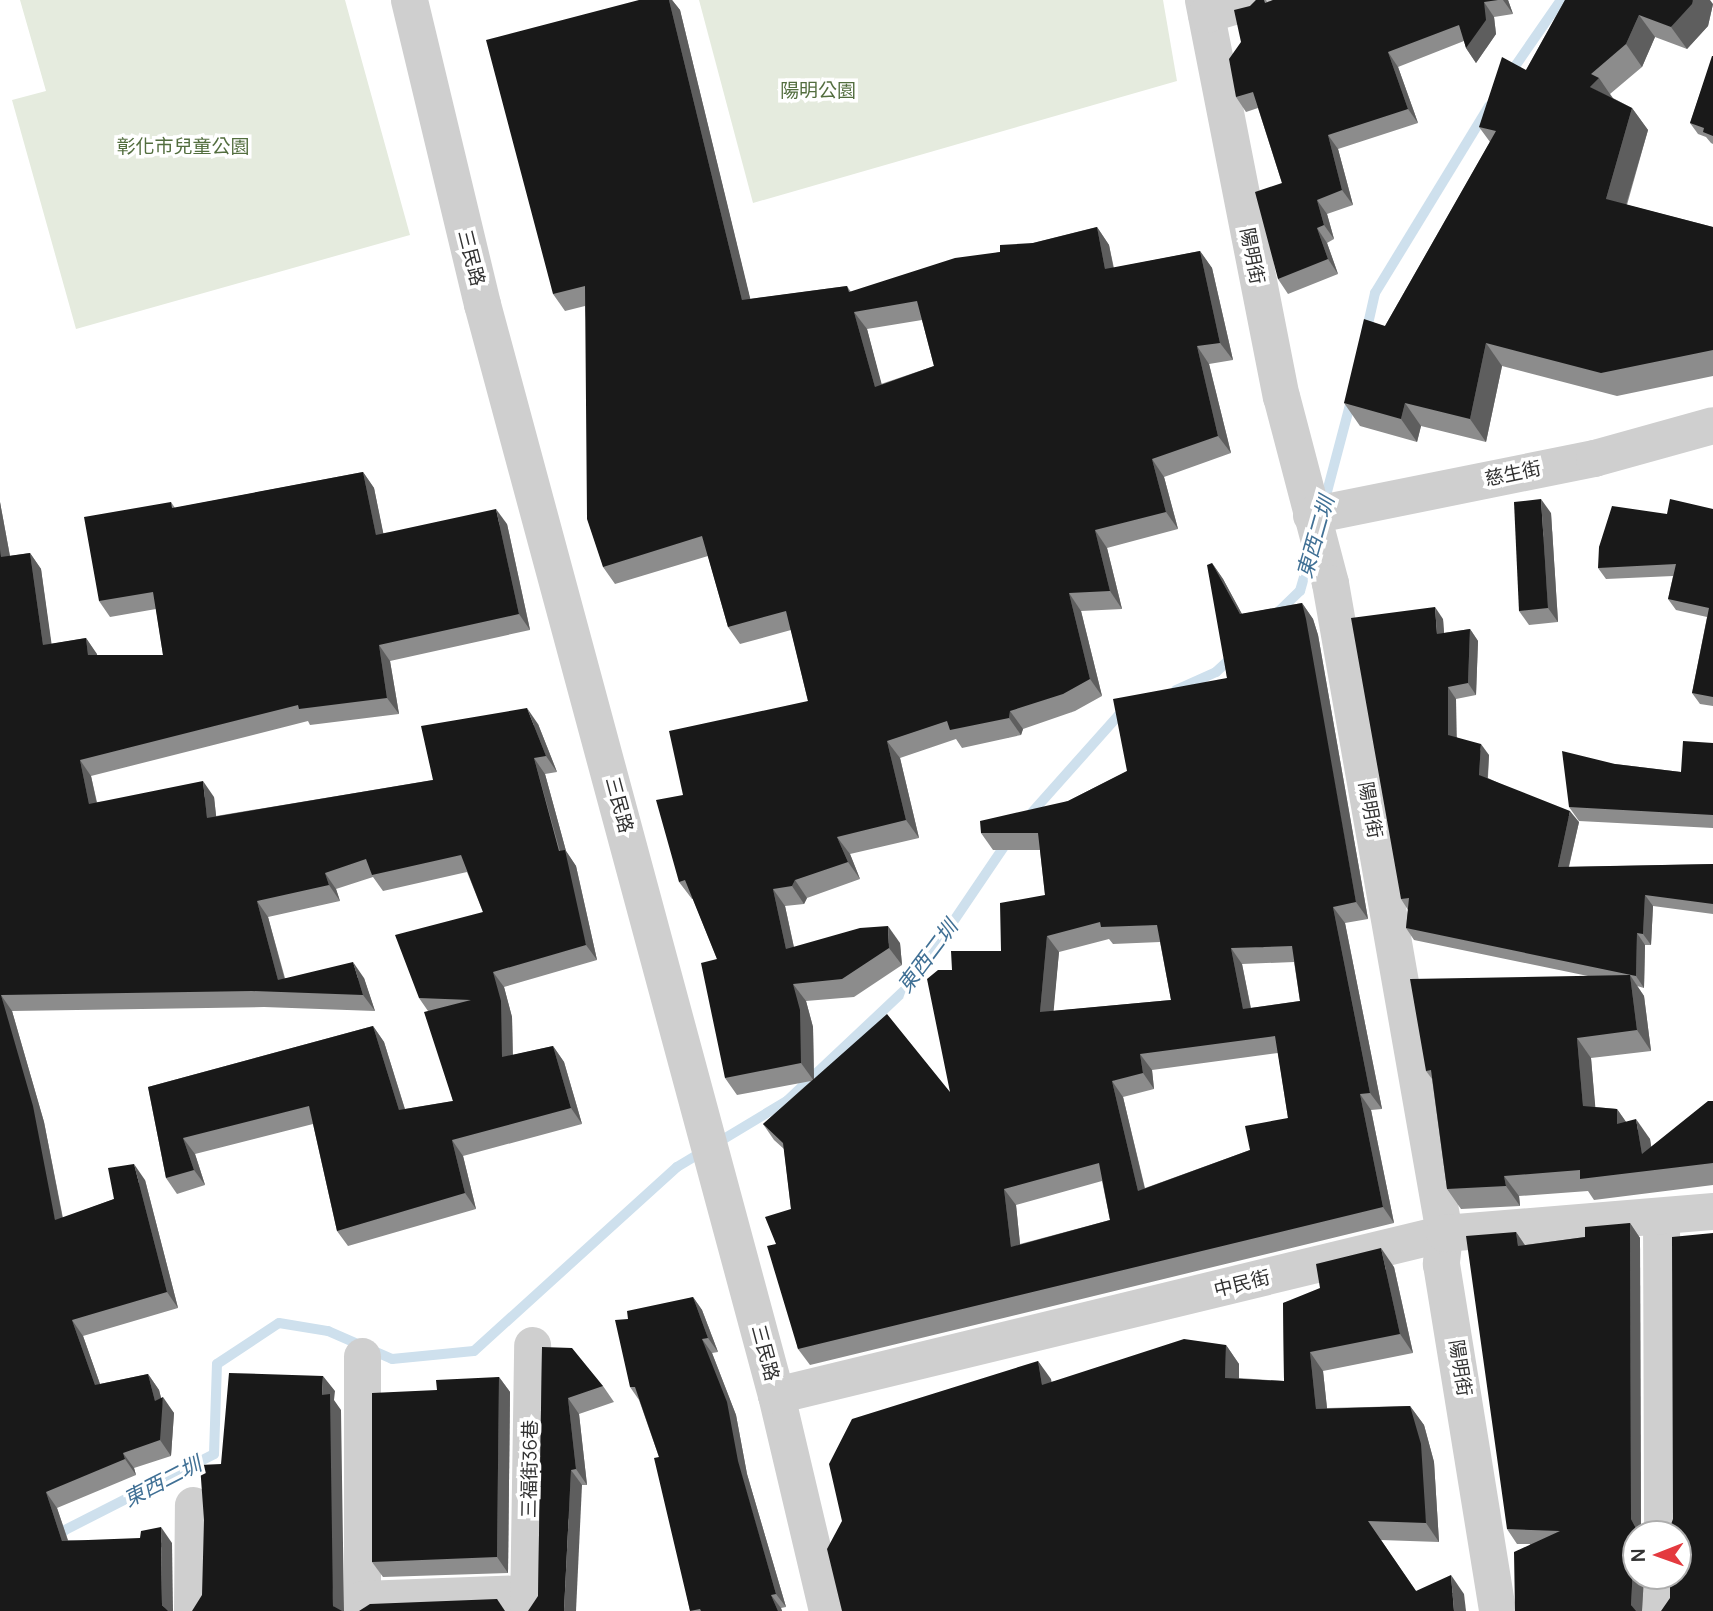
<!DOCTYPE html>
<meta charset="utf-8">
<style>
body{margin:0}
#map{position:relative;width:1713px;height:1611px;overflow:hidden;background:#fff;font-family:Manrope,"Noto Sans TC",sans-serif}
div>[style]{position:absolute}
.green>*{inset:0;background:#e5ebde}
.stream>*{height:10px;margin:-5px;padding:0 5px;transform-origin:5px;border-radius:5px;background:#cee0ed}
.minor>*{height:37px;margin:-18.5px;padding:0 18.5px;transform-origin:18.5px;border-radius:18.5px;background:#cfcfcf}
.wall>*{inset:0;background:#8c8c8c}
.shaded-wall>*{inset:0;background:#5e5e5e}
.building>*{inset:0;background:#191919}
span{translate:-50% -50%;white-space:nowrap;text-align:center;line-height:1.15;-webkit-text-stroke:7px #fff;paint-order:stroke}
.park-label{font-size:19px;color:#536e3f}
.street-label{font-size:19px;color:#323232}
.water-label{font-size:21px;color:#407095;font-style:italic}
.north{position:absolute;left:1622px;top:1520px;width:70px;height:70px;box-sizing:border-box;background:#fff;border:2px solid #adadad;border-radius:50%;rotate:269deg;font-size:19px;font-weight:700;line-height:28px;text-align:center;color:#323232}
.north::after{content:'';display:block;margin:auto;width:24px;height:32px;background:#e43a3f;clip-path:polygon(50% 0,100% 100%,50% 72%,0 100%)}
</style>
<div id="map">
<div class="green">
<div style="clip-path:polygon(20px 0,345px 0,410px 235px,76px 329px,12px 100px,46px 91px)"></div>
<div style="clip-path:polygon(699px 0,1163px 0,1177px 81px,753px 203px)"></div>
</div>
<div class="stream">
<div style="left:1509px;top:75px;width:91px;rotate:-55.3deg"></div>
<div style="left:1366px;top:333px;width:41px;rotate:-77.3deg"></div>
<div style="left:1375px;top:293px;width:219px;rotate:-58.6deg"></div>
<div style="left:1323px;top:507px;width:114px;rotate:-75.2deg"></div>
<div style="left:1275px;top:615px;width:35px;rotate:-44deg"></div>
<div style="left:1300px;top:591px;width:40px;rotate:-74deg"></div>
<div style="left:1176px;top:690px;width:44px;rotate:-24.2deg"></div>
<div style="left:1216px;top:672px;width:23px;rotate:-43deg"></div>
<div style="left:1027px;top:818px;width:137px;rotate:-48.3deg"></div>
<div style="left:1118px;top:716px;width:12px;rotate:-24deg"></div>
<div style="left:55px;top:1540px;width:14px;rotate:-45deg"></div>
<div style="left:65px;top:1530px;width:167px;rotate:-27deg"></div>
<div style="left:214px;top:1454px;width:90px;rotate:-88.1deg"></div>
<div style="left:217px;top:1364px;width:74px;rotate:-33.5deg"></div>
<div style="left:279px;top:1323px;width:50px;rotate:9.3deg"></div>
<div style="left:328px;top:1331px;width:70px;rotate:23.6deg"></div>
<div style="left:392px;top:1359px;width:82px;rotate:-5.6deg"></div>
<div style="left:474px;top:1351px;width:274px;rotate:-42.2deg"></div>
<div style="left:677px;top:1167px;width:128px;rotate:-31deg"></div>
<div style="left:787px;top:1101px;width:170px;rotate:-43.3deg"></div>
<div style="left:911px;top:984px;width:176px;rotate:-55.9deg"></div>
</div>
<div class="minor">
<div style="left:409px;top:0;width:313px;rotate:76.5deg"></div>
<div style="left:482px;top:304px;width:1130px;rotate:74.92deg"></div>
<div style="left:776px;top:1395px;width:222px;rotate:76.7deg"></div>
<div style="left:1203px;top:0;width:404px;rotate:78.9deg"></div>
<div style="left:1281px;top:396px;width:193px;rotate:75.3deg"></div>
<div style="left:1330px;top:583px;width:660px;rotate:80.05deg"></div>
<div style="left:1444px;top:1233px;width:31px;rotate:96deg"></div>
<div style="left:1441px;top:1264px;width:351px;rotate:80.8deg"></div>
<div style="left:1206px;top:14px;width:50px;rotate:-16.3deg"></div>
<div style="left:1311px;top:515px;width:289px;rotate:-11.4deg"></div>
<div style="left:1594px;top:458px;width:123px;rotate:-15.5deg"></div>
<div style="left:1661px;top:1216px;width:318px;rotate:89.8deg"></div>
<div style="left:362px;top:1356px;width:243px;rotate:90deg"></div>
<div style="left:776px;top:1395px;width:687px;rotate:-13.63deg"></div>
<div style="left:1444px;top:1233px;width:270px;rotate:-4.7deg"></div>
<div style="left:192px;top:1611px;width:106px;rotate:-89.5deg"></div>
<div style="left:362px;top:1611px;width:12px;rotate:-90deg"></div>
<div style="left:362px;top:1599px;width:166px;rotate:-2.1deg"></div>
<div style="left:528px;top:1611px;width:266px;rotate:-89.1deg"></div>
<div style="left:1660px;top:1611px;width:35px;rotate:-87deg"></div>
</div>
<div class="wall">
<div style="clip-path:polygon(evenodd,639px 0,672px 0,680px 10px,750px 299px,847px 286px,851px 292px,1033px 243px,1097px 227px,1109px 245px,1114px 268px,1200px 251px,1212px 268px,1233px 360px,1209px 364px,1231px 453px,1164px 477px,1178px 529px,1107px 548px,1122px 609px,1081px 611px,1102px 696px,1075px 711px,1023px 729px,1021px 735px,962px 748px,956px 739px,900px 758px,919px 838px,850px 854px,860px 879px,807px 898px,804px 904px,785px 906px,794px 947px,900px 943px,902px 965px,854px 997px,806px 1001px,813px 1027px,814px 1079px,950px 1092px,952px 970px,1001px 951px,1045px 895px,1040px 850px,993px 850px,981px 833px,1068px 801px,1127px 771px,1227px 678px,1212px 563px,1223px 579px,1242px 614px,1302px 603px,1313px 619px,1318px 635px,1368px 919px,1345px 923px,1382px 1109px,1371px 1110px,1394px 1223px,810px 1365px,798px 1349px,776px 1244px,791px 1209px,784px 1149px,774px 1140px,763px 1124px,811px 1081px,737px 1095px,725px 1078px,717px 959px,693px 899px,692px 899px,679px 882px,683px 795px,808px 701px,791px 630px,740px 644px,728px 627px,708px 556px,615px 584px,603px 567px,585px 306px,565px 311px,553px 294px,639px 0,922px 320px,934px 366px,881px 384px,867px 329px,922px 320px,639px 0,1109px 939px,1113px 944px,1160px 942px,1171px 1000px,1053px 1011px,1059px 952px,1109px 939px,639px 0,1294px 962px,1300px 1001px,1251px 1008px,1242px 964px,1294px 962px,639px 0,1278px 1053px,1288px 1118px,1250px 1150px,1145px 1188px,1123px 1097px,1154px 1089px,1152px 1070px,1278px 1053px,639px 0,1102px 1181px,1110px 1220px,1020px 1244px,1016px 1205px,1102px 1181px)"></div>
<div style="clip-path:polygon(1256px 0,1266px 0,1267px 2px,1273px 0,1508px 0,1513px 14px,1494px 17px,1496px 34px,1476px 63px,1466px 48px,1464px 41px,1398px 67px,1418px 123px,1338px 149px,1353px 205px,1327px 214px,1334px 239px,1327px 243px,1338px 274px,1288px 294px,1278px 279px,1282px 183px,1258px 108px,1246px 112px,1236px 97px,1241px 42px,1250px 6px)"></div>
<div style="clip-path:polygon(1565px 0,1713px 4px,1708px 26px,1687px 49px,1655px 37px,1642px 67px,1610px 94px,1613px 98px,1632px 108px,1648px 130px,1627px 205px,1713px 227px,1713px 376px,1617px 396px,1502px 366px,1486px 442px,1421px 426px,1417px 442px,1360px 426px,1344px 403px,1385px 326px,1490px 142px,1479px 127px,1526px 70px)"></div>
<div style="clip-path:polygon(1713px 56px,1713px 144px,1711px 143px,1706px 137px,1698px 134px,1690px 123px)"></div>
<div style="clip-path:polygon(363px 472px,374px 488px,383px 533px,507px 524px,530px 630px,390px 661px,399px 714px,310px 725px,308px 721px,91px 776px,97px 802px,214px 797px,216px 816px,433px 780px,538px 724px,557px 772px,545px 774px,566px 851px,576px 866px,597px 960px,504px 987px,512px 1017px,513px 1055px,553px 1046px,564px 1062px,582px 1124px,463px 1156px,476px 1209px,348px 1246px,337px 1231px,313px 1124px,195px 1154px,205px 1185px,177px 1194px,166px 1178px,148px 1087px,373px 1026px,384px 1042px,405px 1109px,453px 1101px,428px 1011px,419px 998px,483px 912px,467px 872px,383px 891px,373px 877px,336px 889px,340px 901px,268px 917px,285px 978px,364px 978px,375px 1011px,264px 1007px,12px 1011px,44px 1122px,63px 1218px,114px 1199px,145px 1180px,178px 1308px,83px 1336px,100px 1384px,148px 1374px,159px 1390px,161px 1398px,174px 1413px,171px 1456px,134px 1468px,136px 1475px,57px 1508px,68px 1540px,172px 1543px,0 1611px,0 502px,10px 556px,30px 553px,41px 569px,51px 644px,86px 638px,97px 655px,163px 655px,156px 609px,110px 617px,99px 601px,171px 502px,175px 508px)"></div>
<div style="clip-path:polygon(1713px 509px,1713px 706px,1700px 704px,1692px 693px,1707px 617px,1676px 610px,1668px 599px,1673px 576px,1606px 579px,1598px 568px,1667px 514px)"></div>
<div style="clip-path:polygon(1551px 513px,1558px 622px,1529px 625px,1519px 611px)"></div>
<div style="clip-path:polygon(1443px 619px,1444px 633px,1470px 629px,1478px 641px,1476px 695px,1456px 699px,1456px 737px,1489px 755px,1488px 778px,1579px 822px,1569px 867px,1713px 864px,1713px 914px,1653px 906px,1651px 945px,1645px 945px,1644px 988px,1637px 986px,1644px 996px,1651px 1051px,1591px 1058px,1595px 1107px,1617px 1109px,1626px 1122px,1650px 1139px,1651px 1147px,1713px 1101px,1713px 1185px,1594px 1200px,1588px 1191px,1519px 1196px,1520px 1206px,1461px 1209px,1447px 1189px,1432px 1079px,1426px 1071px,1588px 976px,1414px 940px,1406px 928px,1408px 910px,1401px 899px)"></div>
<div style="clip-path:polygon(1713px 743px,1713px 828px,1579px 821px,1569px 807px,1615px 764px,1681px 772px)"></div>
<div style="clip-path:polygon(1630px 1223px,1640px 1238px,1641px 1534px,1636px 1534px,1636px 1576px,1644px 1576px,1642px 1611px,1515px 1611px,1530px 1544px,1517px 1544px,1507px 1529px,1516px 1232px,1525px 1245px,1585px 1237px)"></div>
<div style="clip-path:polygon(1394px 1267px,1413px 1353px,1323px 1371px,1327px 1408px,1410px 1406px,1424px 1425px,1434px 1462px,1439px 1542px,1381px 1540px,1416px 1591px,1464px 1594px,842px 1611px,1038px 1361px,1051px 1382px,1226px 1345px,1239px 1364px,1239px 1378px,1284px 1381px,1283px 1303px)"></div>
<div style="clip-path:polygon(693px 1297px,702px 1310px,718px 1352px,712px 1353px,736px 1415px,747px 1474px,786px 1607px,781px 1608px,782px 1611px,690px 1611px,659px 1457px,639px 1400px,630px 1387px,628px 1319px)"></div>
<div style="clip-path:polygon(542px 1347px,603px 1386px,614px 1402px,579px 1414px,587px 1485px,582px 1485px,538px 1596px)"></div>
<div style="clip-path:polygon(499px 1377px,510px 1392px,508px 1573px,383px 1577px,372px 1562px,437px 1390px)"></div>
</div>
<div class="shaded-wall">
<div style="clip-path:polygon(669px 0,672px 0,680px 10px,755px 318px,742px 300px)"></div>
<div style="clip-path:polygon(1503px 0,1508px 0,1513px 14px)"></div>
<div style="clip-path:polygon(1693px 0,1710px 0,1713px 4px,1708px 26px,1687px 49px,1671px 27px)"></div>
<div style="clip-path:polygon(1484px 2px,1494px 17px,1496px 34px,1476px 63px,1466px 48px)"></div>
<div style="clip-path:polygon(1639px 15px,1655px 37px,1642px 67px,1626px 44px)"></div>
<div style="clip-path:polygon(1388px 52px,1398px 67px,1418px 123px,1408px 109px)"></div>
<div style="clip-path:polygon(1599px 78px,1614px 100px,1590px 87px)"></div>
<div style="clip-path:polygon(1632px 108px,1648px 130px,1621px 222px,1606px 199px)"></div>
<div style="clip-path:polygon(1328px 135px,1338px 149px,1353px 205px,1342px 190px)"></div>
<div style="clip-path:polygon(1317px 200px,1327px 214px,1334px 239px,1324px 225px)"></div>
<div style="clip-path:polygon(1097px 227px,1109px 245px,1117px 287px,1105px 269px)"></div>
<div style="clip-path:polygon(1317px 228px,1327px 243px,1338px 274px,1328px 259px)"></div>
<div style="clip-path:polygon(1200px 251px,1212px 268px,1233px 360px,1220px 343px)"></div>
<div style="clip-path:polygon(854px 312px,867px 329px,887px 404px,875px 387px)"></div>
<div style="clip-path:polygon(1486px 343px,1502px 366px,1486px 442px,1470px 419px)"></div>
<div style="clip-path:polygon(1197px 346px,1209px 364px,1231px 453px,1218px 436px)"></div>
<div style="clip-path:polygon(1405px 403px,1421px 426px,1417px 442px,1401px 419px)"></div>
<div style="clip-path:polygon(1152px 459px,1164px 477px,1178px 529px,1166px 512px)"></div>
<div style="clip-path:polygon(363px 472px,374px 488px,387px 551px,376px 535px)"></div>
<div style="clip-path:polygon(1541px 499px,1551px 513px,1558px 622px,1548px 608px)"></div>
<div style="clip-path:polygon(0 502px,13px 573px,1px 557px,0 549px)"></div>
<div style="clip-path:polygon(496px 509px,507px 524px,530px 630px,519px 614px)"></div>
<div style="clip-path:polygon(1095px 530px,1107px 548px,1122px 609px,1110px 591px)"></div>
<div style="clip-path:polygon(30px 553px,41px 569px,54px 661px,43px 645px)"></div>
<div style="clip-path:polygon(1212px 563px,1223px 579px,1251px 631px,1240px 614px)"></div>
<div style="clip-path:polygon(1069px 593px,1081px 611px,1102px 696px,1090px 679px)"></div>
<div style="clip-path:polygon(1302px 603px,1313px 619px,1318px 635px,1368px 919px,1356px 902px)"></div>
<div style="clip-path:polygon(1435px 607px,1443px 619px,1445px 646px,1437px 634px)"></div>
<div style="clip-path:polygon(1470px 629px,1478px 641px,1476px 695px,1468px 683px)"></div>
<div style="clip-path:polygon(86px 638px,97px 654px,99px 671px,88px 655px)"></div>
<div style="clip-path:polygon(379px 645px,390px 661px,399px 714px,387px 698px)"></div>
<div style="clip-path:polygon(1448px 687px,1456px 699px,1457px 747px,1448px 735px)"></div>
<div style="clip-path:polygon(527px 708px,538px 724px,557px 772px,546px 756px)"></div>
<div style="clip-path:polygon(1010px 711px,1023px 729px,1021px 735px,1009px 718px)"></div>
<div style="clip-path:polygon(887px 741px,900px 758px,919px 838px,906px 820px)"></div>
<div style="clip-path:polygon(1481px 744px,1489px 755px,1487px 786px,1479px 775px)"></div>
<div style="clip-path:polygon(534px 758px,545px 774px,566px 851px,576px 866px,597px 960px,586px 945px)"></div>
<div style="clip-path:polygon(80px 760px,91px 776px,100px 819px,89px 804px)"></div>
<div style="clip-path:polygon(203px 781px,214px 797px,218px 833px,207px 818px)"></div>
<div style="clip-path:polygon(1570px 811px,1579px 822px,1566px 878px,1558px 867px)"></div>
<div style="clip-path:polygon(837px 837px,850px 854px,860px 879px,848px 862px)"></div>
<div style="clip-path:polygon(325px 873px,336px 889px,340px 901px,329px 885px)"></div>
<div style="clip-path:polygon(795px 880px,807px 898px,804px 904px,792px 886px)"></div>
<div style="clip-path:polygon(773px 889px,785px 906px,798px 967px,786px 949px)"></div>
<div style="clip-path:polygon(1645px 895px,1653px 906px,1651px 945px,1643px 934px)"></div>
<div style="clip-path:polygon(257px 901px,268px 917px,288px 992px,278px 980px)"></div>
<div style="clip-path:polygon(1333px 907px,1345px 923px,1382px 1109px,1370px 1093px)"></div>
<div style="clip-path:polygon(888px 926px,900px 943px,902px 965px,889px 948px)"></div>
<div style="clip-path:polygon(1637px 933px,1645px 945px,1644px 988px,1636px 976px)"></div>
<div style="clip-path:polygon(1047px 936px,1059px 952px,1052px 1029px,1040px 1012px)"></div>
<div style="clip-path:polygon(1231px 948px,1242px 964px,1254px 1025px,1243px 1009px)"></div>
<div style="clip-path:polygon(353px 962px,364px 978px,375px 1011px,363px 995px)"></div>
<div style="clip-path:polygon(493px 972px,504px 987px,512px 1017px,513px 1073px,502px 1057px)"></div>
<div style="clip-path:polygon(1630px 975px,1644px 996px,1651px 1051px,1637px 1030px)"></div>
<div style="clip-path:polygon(793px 984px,806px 1001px,813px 1027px,814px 1081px,801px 1063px)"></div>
<div style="clip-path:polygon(1px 995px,12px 1011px,44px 1122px,66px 1236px,55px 1220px)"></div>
<div style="clip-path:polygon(373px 1026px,384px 1042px,410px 1126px,399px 1110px)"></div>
<div style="clip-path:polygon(1577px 1038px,1591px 1058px,1597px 1126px,1583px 1106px)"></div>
<div style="clip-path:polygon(553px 1046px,564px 1062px,582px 1124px,571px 1108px)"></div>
<div style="clip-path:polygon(1140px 1054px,1152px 1070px,1154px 1089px,1143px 1073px)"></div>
<div style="clip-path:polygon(1112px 1081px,1123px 1097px,1149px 1207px,1138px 1191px)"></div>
<div style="clip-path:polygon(1360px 1094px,1371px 1110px,1394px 1223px,1383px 1207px)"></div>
<div style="clip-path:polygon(1617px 1109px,1631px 1129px,1617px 1124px)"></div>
<div style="clip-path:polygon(1636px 1119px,1650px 1139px,1655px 1170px,1642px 1154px)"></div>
<div style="clip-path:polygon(183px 1138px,195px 1154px,205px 1185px,194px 1170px)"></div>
<div style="clip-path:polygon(452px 1140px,463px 1156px,476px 1209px,465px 1193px)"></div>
<div style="clip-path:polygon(134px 1164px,145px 1180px,178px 1308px,167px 1292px)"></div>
<div style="clip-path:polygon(1504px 1176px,1519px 1196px,1520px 1206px,1506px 1186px)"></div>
<div style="clip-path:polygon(1004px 1189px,1016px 1205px,1022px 1263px,1011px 1247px)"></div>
<div style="clip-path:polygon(1630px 1223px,1640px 1238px,1641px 1534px,1639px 1534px,1631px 1519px)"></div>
<div style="clip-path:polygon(1516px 1232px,1526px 1247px,1518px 1246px)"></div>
<div style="clip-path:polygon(1381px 1248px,1394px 1267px,1413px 1353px,1400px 1334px)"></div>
<div style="clip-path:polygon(693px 1297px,702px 1310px,718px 1352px,708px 1338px)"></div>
<div style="clip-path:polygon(72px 1320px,83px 1336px,106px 1401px,95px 1385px)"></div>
<div style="clip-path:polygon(702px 1339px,712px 1353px,736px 1415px,747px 1474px,786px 1607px,776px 1594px)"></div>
<div style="clip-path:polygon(1226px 1345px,1239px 1364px,1239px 1397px,1225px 1378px)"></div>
<div style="clip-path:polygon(1310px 1352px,1323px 1371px,1329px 1427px,1316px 1409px)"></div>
<div style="clip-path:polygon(1038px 1361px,1051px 1379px,1056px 1403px,1042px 1385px)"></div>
<div style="clip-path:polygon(148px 1374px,159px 1390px,163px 1405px,163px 1397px,174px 1413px,171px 1456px,160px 1440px,155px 1401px)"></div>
<div style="clip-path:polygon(323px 1376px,335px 1391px,334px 1400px,341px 1410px,344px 1611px,336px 1611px,333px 1606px,322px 1395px)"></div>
<div style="clip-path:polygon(499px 1377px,510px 1392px,508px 1573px,497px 1557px)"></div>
<div style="clip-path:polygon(568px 1398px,579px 1414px,587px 1485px,576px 1469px)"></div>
<div style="clip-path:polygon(1410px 1406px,1424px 1425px,1434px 1462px,1439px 1542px,1426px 1523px)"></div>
<div style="clip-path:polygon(123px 1453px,134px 1468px,136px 1475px,125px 1459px)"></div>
<div style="clip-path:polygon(571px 1470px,582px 1485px,576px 1611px,564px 1611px)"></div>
<div style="clip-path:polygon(46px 1492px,57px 1508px,73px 1556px,62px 1541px)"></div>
<div style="clip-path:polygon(161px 1527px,172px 1543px,173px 1611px,167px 1611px,162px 1605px)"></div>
<div style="clip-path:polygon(1634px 1549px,1636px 1551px,1636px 1576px,1644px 1576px,1642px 1611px,1635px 1611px,1631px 1605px)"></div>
<div style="clip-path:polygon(1451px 1575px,1464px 1594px,1466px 1611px,1454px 1611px)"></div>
<div style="clip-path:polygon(771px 1595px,781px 1608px,782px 1611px,778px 1611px)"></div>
</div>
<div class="building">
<div style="clip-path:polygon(evenodd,639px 0,669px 0,742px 300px,847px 286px,849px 292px,955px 258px,1000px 252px,1000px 245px,1033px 243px,1097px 227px,1105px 269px,1200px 251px,1220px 343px,1197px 346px,1218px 436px,1152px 459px,1166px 512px,1095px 530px,1110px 591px,1069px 593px,1090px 679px,1063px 694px,1010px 711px,1009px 718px,950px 730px,947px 721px,887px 741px,906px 820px,837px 837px,848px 862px,795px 880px,792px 886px,773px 889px,786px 949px,860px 928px,888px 926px,889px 948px,842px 979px,793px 984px,800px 1010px,801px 1063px,725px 1078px,701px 963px,717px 959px,685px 880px,679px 882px,656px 800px,683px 795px,669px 731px,808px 701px,786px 611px,728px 627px,702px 536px,603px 567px,587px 519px,585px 286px,553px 294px,486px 40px,639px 0,917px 301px,934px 366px,875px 387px,854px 312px,917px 301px)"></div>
<div style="clip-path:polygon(1256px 0,1264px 0,1265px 3px,1273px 0,1498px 0,1484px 2px,1486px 20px,1466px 48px,1459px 25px,1388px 52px,1408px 109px,1328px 135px,1342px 190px,1317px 200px,1324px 225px,1317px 228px,1328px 259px,1278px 279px,1255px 192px,1282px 183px,1253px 92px,1236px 97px,1229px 59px,1241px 42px,1234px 10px,1250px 6px)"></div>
<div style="clip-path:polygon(1565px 0,1693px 0,1692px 4px,1671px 27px,1639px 15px,1626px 44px,1591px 74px,1599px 78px,1590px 87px,1632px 108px,1606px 199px,1713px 227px,1713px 350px,1601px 373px,1486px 343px,1470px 419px,1405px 403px,1401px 419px,1344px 403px,1364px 319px,1385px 326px,1496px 131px,1479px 127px,1502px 57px,1526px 70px)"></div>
<div style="clip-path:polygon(1712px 56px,1713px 56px,1713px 136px,1703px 132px,1704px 128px,1690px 123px)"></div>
<div style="clip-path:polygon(363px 472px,376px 535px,496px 509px,519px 614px,379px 645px,387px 698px,299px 709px,298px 705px,80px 760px,89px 804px,203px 781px,207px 818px,433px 780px,421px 726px,527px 708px,546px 756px,534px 758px,559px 851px,565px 850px,586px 945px,493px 972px,501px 1001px,502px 1057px,553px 1046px,571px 1108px,452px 1140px,465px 1193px,337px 1231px,309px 1106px,183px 1138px,194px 1170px,166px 1178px,148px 1087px,373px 1026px,399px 1110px,453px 1101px,424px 1012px,471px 1000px,419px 998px,395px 935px,483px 912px,461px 855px,372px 875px,366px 859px,325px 873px,329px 885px,257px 901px,278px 980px,353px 962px,363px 995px,252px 991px,1px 995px,33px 1106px,55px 1220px,114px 1199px,108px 1168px,134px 1164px,167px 1292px,72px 1320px,95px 1385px,148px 1374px,155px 1401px,163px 1397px,160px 1440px,123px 1453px,125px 1459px,46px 1492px,62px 1541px,140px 1538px,141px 1531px,161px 1527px,162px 1605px,168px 1611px,0 1611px,0 549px,1px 557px,30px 553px,43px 645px,86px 638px,88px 655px,163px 655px,153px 592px,99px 601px,84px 517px,171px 502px,172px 508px)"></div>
<div style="clip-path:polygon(1541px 499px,1548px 608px,1519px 611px,1514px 502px)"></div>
<div style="clip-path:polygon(1670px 499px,1713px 509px,1713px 697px,1692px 693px,1709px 608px,1668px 599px,1676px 564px,1598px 568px,1599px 547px,1612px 506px,1667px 514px)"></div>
<div style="clip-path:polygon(evenodd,1212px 563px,1240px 614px,1302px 603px,1306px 619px,1356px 902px,1333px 907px,1370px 1093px,1360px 1094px,1383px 1207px,798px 1349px,767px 1246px,776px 1244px,765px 1217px,791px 1209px,783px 1143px,763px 1124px,887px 1014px,950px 1092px,927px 979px,938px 970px,952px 970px,951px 951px,1001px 951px,1000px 903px,1045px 895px,1038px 833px,981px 833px,980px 821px,1068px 801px,1127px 771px,1113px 699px,1227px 678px,1207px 565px,1212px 563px,1100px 922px,1101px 927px,1157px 925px,1171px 1000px,1040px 1012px,1047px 936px,1100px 922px,1212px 563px,1292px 946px,1300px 1001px,1243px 1009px,1231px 948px,1292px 946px,1212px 563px,1275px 1036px,1288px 1118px,1245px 1126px,1250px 1150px,1138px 1191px,1112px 1081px,1143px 1073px,1140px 1054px,1275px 1036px,1212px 563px,1099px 1163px,1110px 1220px,1011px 1247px,1004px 1189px,1099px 1163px)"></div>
<div style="clip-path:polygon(1435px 607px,1437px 634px,1470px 629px,1468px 683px,1448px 687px,1448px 735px,1481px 744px,1479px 775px,1570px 811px,1558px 867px,1713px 864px,1713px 904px,1645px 895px,1643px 934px,1637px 933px,1636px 976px,1406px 928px,1409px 898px,1401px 899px,1351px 618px)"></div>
<div style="clip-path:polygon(1683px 741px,1713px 743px,1713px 815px,1569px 807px,1562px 751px,1615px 764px,1681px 772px)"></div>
<div style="clip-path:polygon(1630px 975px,1637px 1030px,1577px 1038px,1583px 1106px,1617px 1109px,1617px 1124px,1636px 1119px,1642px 1154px,1708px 1101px,1713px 1101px,1713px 1163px,1580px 1179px,1580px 1170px,1504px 1176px,1506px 1186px,1447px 1189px,1431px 1070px,1426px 1071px,1410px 979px)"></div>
<div style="clip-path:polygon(1630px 1223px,1631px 1519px,1639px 1534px,1636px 1534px,1636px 1548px,1634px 1549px,1631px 1605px,1636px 1611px,1515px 1611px,1514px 1552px,1560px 1531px,1507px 1529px,1466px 1236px,1516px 1232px,1518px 1246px,1585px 1237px,1585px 1227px)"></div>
<div style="clip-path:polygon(1713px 1233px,1713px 1611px,1661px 1611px,1670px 1598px,1670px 1576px,1678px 1576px,1678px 1534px,1663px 1534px,1669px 1530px,1673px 1519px,1672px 1237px)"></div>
<div style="clip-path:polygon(1381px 1248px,1400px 1334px,1310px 1352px,1316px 1409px,1410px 1406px,1421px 1444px,1426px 1523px,1368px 1521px,1416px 1591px,1451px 1575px,1454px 1611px,842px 1611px,827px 1549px,842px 1521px,829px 1464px,852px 1419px,1038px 1361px,1042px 1385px,1184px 1339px,1226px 1345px,1225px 1378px,1284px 1381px,1283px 1303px,1320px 1288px,1316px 1264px)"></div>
<div style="clip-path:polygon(693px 1297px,708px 1338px,702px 1339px,727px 1402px,738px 1461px,776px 1594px,771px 1595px,778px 1611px,701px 1611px,700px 1609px,690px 1611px,654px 1458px,659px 1457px,635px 1387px,630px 1387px,615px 1320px,628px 1319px,627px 1311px)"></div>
<div style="clip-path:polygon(542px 1347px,572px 1348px,603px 1386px,568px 1398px,576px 1469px,571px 1470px,564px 1611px,528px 1611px,538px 1596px)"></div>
<div style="clip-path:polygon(229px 1373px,323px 1376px,322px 1395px,330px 1394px,333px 1606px,342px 1611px,192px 1611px,202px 1595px,204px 1520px,200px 1465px,221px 1464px)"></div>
<div style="clip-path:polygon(499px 1377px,497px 1557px,372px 1562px,372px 1393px,437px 1390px,436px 1380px)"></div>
<div style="clip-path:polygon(497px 1599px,505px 1611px,359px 1611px,370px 1604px)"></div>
</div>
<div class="park-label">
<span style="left:818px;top:91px">陽明公園</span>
<span style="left:183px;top:147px">彰化市兒童公園</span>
</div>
<div class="street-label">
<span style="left:1252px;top:256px;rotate:79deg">陽明街</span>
<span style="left:471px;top:258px;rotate:76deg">三民路</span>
<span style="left:1513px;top:474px;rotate:-12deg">慈生街</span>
<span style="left:619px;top:805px;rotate:75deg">三民路</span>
<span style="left:1370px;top:810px;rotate:80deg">陽明街</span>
<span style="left:1242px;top:1284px;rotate:-14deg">中民街</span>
<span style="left:765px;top:1353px;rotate:75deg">三民路</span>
<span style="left:1460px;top:1368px;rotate:81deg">陽明街</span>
<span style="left:530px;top:1469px;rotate:-89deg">三福街36巷</span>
</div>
<div class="water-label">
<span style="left:1315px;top:537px;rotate:-74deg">東西二圳</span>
<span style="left:927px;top:956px;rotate:-53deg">東西二圳</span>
<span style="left:162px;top:1481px;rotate:-27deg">東西二圳</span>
</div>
<div class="north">N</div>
</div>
